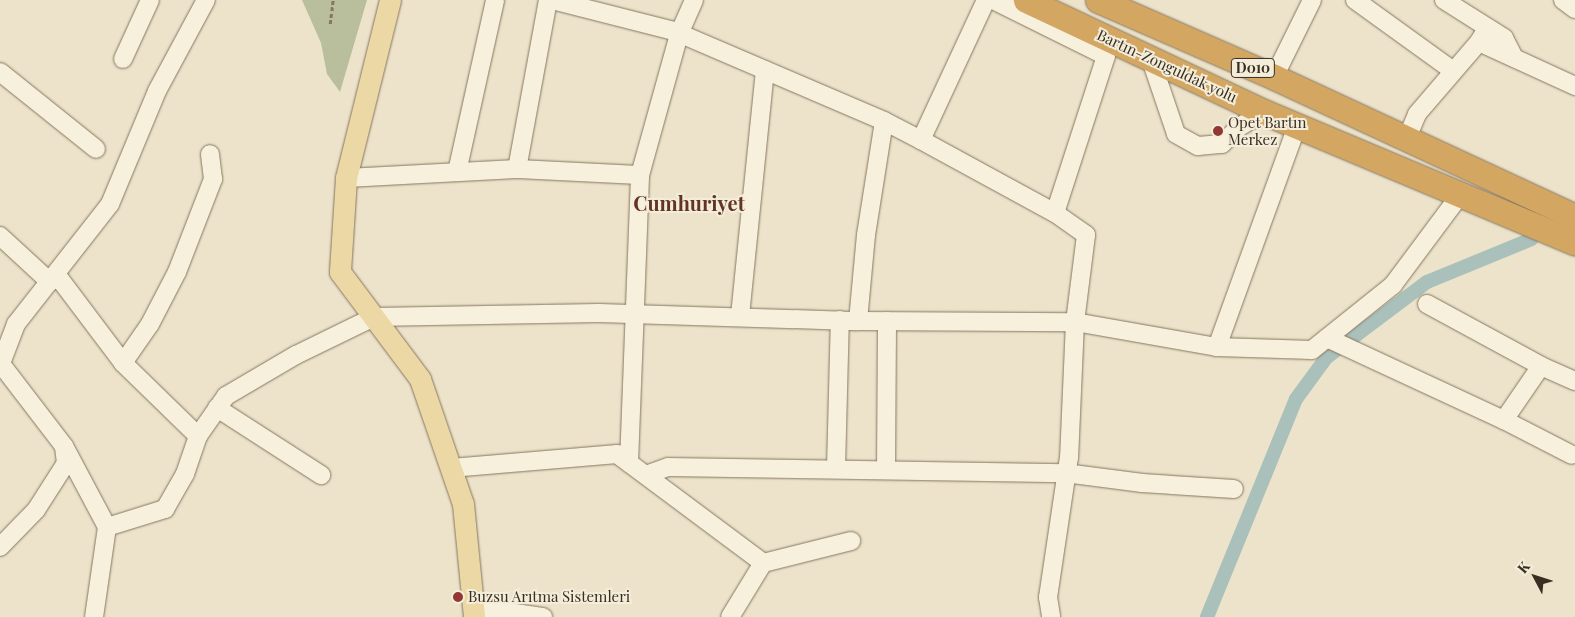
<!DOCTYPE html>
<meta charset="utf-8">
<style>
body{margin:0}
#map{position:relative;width:1575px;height:617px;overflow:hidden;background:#ece3ca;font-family:"Playfair Display",serif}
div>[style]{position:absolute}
.cemetery>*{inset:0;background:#b9bf9c}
.canal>*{height:14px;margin:-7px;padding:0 7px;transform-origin:7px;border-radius:7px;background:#aac0bb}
.path>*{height:2.5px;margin-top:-1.25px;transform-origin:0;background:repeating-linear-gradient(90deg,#87765f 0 4px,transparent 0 6.5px)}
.roads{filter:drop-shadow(0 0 1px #87765f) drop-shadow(0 0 1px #87765f)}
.minor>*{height:18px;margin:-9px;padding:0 9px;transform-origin:9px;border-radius:9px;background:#f7f0dc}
.major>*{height:21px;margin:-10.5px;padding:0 10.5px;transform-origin:10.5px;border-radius:10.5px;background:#ebd8a5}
.highway>*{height:25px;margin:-12.5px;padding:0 12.5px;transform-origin:12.5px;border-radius:12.5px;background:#d3a662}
.dots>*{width:14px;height:14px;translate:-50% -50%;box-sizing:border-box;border:2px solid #f3edd9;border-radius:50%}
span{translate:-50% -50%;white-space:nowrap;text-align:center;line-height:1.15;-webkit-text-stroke:4px #f3edd9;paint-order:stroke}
.shield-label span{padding:1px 4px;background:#f3edd9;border:1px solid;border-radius:4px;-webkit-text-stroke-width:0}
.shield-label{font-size:14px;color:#392e22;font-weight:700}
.street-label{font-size:15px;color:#392e22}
.poi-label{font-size:15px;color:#392e22}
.left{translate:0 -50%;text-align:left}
.district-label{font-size:20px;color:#623424;font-weight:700}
.north{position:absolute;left:1510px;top:552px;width:50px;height:50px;-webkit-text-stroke:4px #f3edd9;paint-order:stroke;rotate:310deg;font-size:14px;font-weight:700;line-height:20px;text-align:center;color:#392e22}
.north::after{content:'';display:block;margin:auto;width:18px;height:22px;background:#392e22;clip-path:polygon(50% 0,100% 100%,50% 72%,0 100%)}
</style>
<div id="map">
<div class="cemetery">
<div style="clip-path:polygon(302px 0,367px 0,340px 92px,327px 74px,321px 43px)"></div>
</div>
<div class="canal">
<div style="left:1207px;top:617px;width:235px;rotate:-67.8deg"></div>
<div style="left:1296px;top:399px;width:51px;rotate:-53.8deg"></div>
<div style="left:1326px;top:358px;width:126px;rotate:-37deg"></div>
<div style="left:1427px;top:282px;width:113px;rotate:-22.3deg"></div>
</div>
<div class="path">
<div style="left:330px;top:24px;width:24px;rotate:-83deg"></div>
</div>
<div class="roads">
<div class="minor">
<div style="left:552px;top:0;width:126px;rotate:14.3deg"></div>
<div style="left:674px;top:31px;width:228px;rotate:23.2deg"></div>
<div style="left:993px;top:0;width:126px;rotate:26.4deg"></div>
<div style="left:1106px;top:56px;width:165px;rotate:108deg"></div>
<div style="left:1355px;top:0;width:120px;rotate:35.8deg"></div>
<div style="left:1444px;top:0;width:71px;rotate:32.3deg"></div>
<div style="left:1504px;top:38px;width:22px;rotate:63deg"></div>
<div style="left:1563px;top:0;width:15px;rotate:37deg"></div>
<div style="left:1479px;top:42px;width:106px;rotate:24.6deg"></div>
<div style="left:1150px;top:57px;width:81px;rotate:71.3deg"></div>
<div style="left:1176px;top:134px;width:25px;rotate:29deg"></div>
<div style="left:1198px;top:146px;width:24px;rotate:-5deg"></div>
<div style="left:1222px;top:144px;width:24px;rotate:-45deg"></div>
<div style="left:1239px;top:127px;width:29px;rotate:-31deg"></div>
<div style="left:123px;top:59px;width:65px;rotate:-65.4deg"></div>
<div style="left:0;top:72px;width:123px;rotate:38.7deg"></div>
<div style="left:1274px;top:77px;width:86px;rotate:-63.7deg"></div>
<div style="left:1407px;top:138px;width:26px;rotate:-67deg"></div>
<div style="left:1417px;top:114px;width:95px;rotate:-49.3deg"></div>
<div style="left:1479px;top:42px;width:16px;rotate:-60deg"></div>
<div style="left:921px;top:140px;width:153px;rotate:28.6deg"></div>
<div style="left:1055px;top:213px;width:38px;rotate:35deg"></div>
<div style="left:1086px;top:235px;width:88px;rotate:97.2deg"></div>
<div style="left:1075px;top:322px;width:135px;rotate:92.5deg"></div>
<div style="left:1069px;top:457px;width:142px;rotate:98.5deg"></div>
<div style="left:1048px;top:597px;width:20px;rotate:81deg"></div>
<div style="left:517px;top:169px;width:123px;rotate:2.8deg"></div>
<div style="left:640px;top:175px;width:146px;rotate:-74.5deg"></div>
<div style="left:679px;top:34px;width:37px;rotate:-66deg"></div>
<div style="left:457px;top:172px;width:176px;rotate:-77.5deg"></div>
<div style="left:346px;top:178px;width:171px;rotate:-3deg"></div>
<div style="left:517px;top:169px;width:172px;rotate:-79.6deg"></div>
<div style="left:0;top:236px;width:68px;rotate:42.6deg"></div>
<div style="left:56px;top:274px;width:111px;rotate:53deg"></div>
<div style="left:123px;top:363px;width:105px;rotate:44.2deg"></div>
<div style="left:1427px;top:304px;width:130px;rotate:28.5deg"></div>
<div style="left:1541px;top:366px;width:37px;rotate:24deg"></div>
<div style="left:740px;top:316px;width:247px;rotate:-84.2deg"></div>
<div style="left:858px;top:321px;width:86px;rotate:-84.7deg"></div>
<div style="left:866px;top:235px;width:115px;rotate:-81deg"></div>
<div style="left:884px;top:121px;width:42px;rotate:27.2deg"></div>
<div style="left:921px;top:140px;width:154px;rotate:-65.1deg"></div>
<div style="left:1327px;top:338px;width:195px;rotate:24.9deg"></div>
<div style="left:1504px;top:420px;width:65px;rotate:-55.6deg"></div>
<div style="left:1217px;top:347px;width:226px;rotate:-70.1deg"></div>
<div style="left:123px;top:363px;width:47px;rotate:-55.3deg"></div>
<div style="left:150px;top:324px;width:59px;rotate:-62.6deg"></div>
<div style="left:177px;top:272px;width:100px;rotate:-68.8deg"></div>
<div style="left:213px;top:179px;width:25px;rotate:-97deg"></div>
<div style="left:1px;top:364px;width:103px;rotate:52.5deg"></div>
<div style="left:64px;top:446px;width:92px;rotate:62deg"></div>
<div style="left:107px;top:527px;width:91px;rotate:98.2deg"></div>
<div style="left:0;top:366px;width:45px;rotate:-69.1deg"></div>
<div style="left:16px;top:324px;width:152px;rotate:-51.9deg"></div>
<div style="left:110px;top:204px;width:122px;rotate:-67.4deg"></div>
<div style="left:157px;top:91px;width:103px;rotate:-61.7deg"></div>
<div style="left:217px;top:408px;width:124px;rotate:32.8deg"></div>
<div style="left:1504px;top:420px;width:76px;rotate:27.2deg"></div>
<div style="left:629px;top:463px;width:288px;rotate:-87.8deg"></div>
<div style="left:451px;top:468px;width:167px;rotate:-4.8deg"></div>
<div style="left:617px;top:454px;width:182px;rotate:36.7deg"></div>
<div style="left:763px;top:563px;width:63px;rotate:121.4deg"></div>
<div style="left:836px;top:468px;width:148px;rotate:-88.5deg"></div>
<div style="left:886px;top:469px;width:148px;rotate:-89.6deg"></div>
<div style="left:646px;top:475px;width:23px;rotate:-20deg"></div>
<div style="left:668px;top:467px;width:397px;rotate:0.9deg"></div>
<div style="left:1065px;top:473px;width:78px;rotate:7.4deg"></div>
<div style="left:1142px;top:483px;width:92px;rotate:3.7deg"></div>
<div style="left:107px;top:527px;width:61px;rotate:-17.2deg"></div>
<div style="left:165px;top:509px;width:40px;rotate:-60.3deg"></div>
<div style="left:185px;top:474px;width:40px;rotate:-71.1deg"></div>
<div style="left:198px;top:436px;width:49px;rotate:-55deg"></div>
<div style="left:226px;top:396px;width:81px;rotate:-30.4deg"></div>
<div style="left:296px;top:355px;width:87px;rotate:-26deg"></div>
<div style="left:374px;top:317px;width:225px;rotate:-1deg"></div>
<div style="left:599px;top:313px;width:259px;rotate:1.8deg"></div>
<div style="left:858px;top:321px;width:217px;rotate:0.3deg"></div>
<div style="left:1075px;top:322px;width:144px;rotate:10deg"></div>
<div style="left:1217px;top:347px;width:95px;rotate:1.8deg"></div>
<div style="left:1312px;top:350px;width:104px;rotate:-38.7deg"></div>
<div style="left:1393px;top:285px;width:112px;rotate:-53.3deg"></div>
<div style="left:0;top:547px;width:52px;rotate:-45.8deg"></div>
<div style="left:36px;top:510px;width:56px;rotate:-57.4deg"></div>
<div style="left:66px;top:463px;width:17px;rotate:-97deg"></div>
<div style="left:763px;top:563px;width:91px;rotate:-14deg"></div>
<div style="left:475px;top:607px;width:69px;rotate:8.4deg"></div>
</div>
<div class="major">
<div style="left:390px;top:0;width:183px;rotate:103.9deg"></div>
<div style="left:346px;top:178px;width:94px;rotate:93.7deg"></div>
<div style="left:340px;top:272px;width:134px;rotate:53.2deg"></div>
<div style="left:420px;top:379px;width:132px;rotate:71deg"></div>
<div style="left:463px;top:504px;width:114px;rotate:84.4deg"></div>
</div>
<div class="highway">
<div style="left:1026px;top:0;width:263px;rotate:25.2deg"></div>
<div style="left:1264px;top:112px;width:337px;rotate:22.8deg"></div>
<div style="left:1098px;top:0;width:192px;rotate:23.6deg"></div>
<div style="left:1274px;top:77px;width:332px;rotate:24.9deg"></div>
</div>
</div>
<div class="dots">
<div style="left:1218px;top:131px;background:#913734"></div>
<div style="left:458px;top:597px;background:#913734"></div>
</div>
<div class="shield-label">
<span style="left:1253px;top:68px">D010</span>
</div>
<div class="street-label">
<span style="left:1167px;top:66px;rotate:25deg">Bartın-Zonguldak yolu</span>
</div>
<div class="poi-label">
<span class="left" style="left:1228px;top:131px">Opet Bartın<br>Merkez</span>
<span class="left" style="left:468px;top:597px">Buzsu Arıtma Sistemleri</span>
</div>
<div class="district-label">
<span style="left:689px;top:202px">Cumhuriyet</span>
</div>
<div class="north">K</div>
</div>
